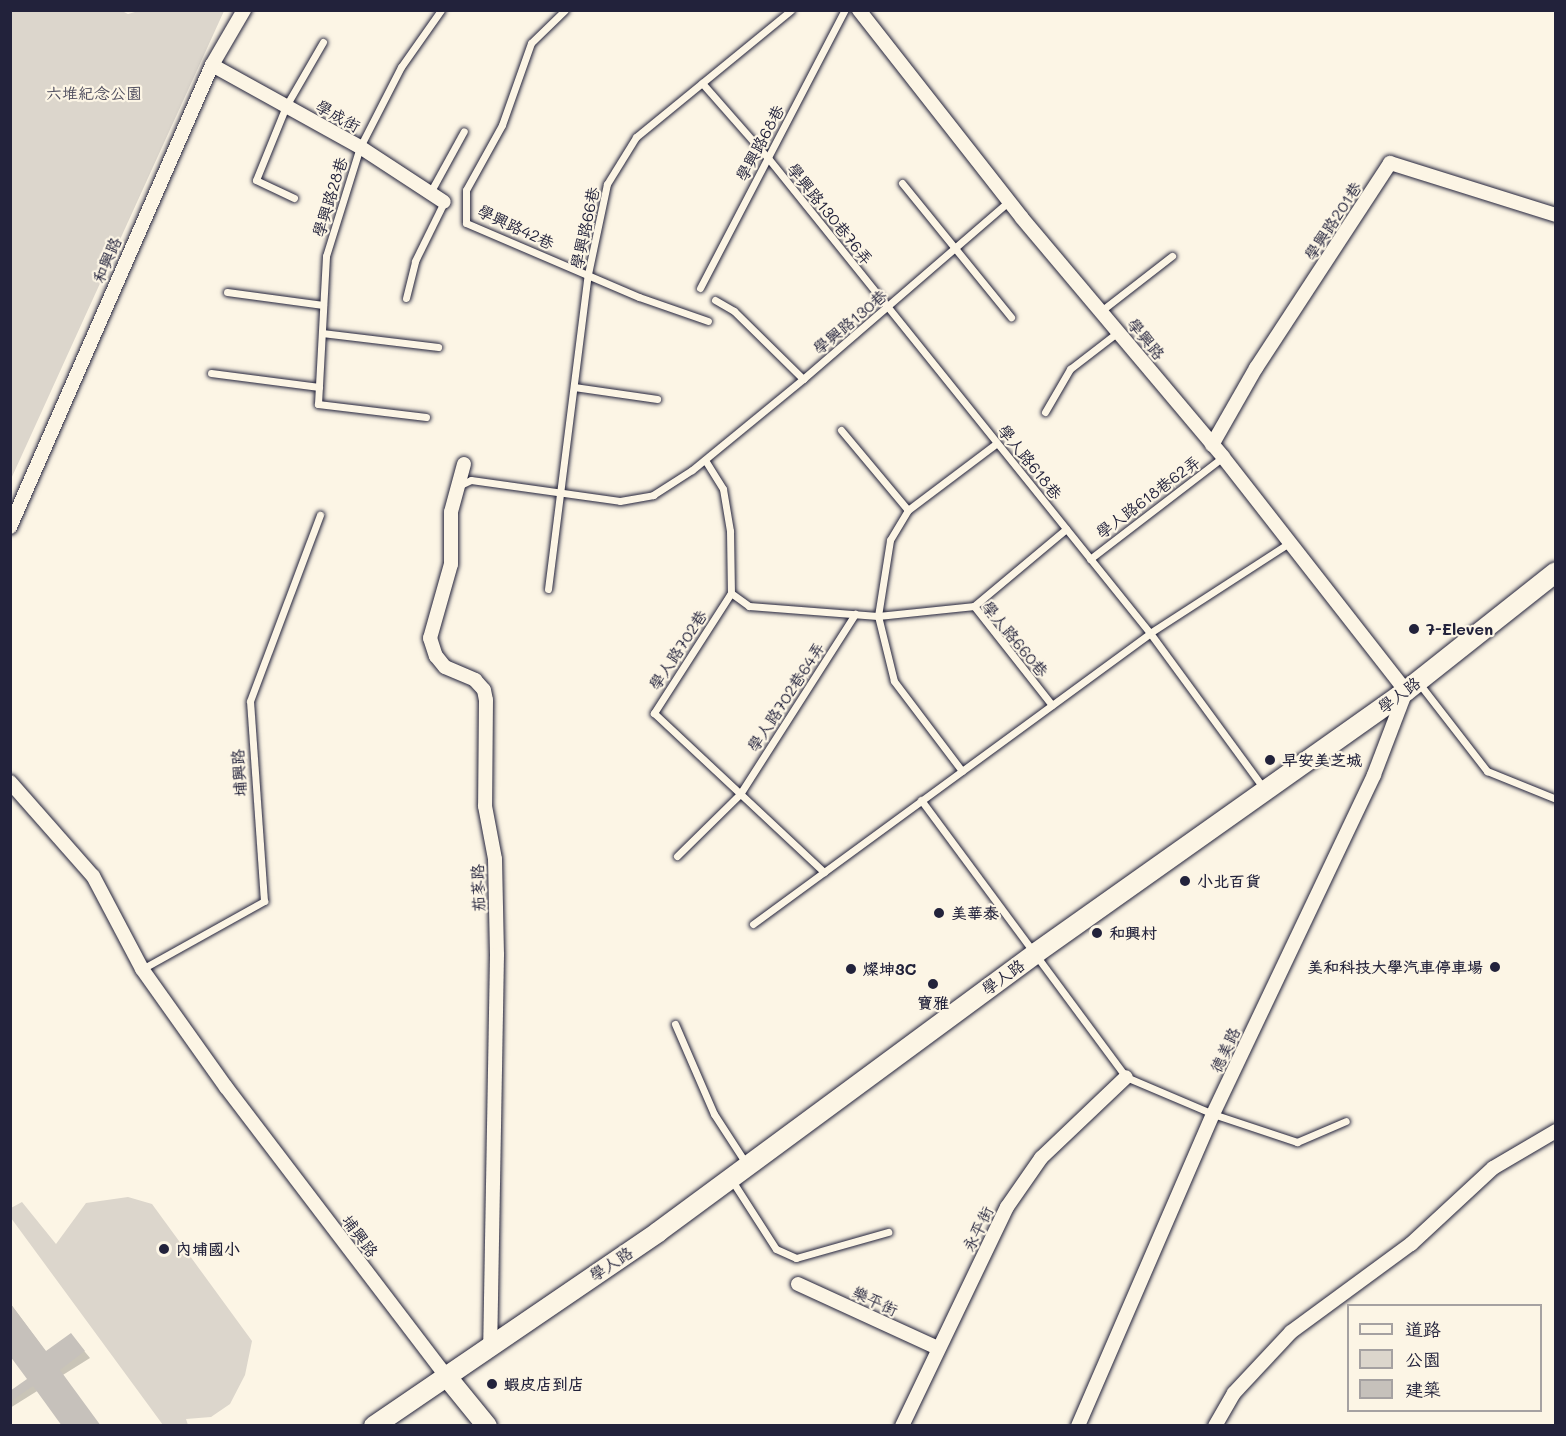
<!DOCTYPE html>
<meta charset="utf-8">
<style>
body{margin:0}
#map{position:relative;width:1566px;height:1436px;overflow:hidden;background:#fcf5e5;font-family:Mali,"LXGW WenKai TC",sans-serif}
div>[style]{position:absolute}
.green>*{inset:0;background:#dcd6cc}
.shadow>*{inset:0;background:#0003}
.building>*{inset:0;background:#c6c1bb}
.roads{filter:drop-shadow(0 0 2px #22223b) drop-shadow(0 0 2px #22223b)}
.lane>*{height:7px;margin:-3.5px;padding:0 3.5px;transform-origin:3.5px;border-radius:3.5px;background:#fcf5e5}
.street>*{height:14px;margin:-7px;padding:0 7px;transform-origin:7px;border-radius:7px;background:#fcf5e5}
.secondary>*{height:20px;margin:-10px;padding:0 10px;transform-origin:10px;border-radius:10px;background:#fcf5e5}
.dots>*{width:16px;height:16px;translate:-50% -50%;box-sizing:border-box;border:3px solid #fcf5e5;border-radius:50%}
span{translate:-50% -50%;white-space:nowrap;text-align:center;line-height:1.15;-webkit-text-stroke:4.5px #fcf5e5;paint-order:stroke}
.park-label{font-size:16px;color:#504f5f}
.street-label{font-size:16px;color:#22223b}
.poi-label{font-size:16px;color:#22223b;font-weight:700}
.left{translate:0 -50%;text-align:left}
.right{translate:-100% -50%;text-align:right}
.frame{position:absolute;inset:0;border:12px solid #22223b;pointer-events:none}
.legend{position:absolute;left:1347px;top:1304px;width:195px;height:108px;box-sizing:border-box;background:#fcf5e5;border:2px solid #a5a1a1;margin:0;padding:8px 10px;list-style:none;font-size:18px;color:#22223b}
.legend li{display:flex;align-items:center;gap:12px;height:30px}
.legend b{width:30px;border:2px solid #a5a1a1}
</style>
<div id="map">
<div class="green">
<div style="clip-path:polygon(122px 11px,128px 14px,142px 10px,224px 11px,11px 479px,11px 11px)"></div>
<div style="clip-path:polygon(128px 1197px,152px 1204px,252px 1341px,245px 1375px,230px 1404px,211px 1417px,186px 1419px,188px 1425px,163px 1425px,11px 1218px,11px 1208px,22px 1202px,56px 1244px,86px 1203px)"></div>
</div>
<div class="shadow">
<div style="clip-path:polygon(10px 1303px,47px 1353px,71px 1335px,90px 1358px,10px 1408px,10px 1393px,34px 1385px,10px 1353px)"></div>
</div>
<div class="building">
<div style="clip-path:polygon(10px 1303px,46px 1351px,71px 1333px,85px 1351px,60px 1370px,101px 1426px,62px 1426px,33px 1386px,10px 1402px,10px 1391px,27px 1379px,10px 1356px)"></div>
</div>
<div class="roads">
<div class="lane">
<div style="left:565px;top:10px;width:47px;rotate:135.9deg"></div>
<div style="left:531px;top:43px;width:87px;rotate:109.5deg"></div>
<div style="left:502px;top:125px;width:74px;rotate:119deg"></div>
<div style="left:466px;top:190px;width:33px;rotate:90deg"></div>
<div style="left:466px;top:223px;width:188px;rotate:23.2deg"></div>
<div style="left:639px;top:297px;width:73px;rotate:19.2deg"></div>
<div style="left:702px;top:83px;width:100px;rotate:48.7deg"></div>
<div style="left:768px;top:158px;width:610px;rotate:51.19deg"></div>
<div style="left:1150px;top:633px;width:195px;rotate:53.8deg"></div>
<div style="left:902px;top:183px;width:173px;rotate:50.9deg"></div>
<div style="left:431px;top:191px;width:68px;rotate:-61.2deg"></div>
<div style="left:294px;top:198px;width:42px;rotate:-154.7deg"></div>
<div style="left:256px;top:180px;width:80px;rotate:-67.9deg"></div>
<div style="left:286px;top:106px;width:74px;rotate:-60deg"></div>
<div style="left:700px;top:288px;width:314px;rotate:-62.5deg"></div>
<div style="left:227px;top:292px;width:97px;rotate:7.7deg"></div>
<div style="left:406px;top:298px;width:38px;rotate:-76deg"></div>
<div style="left:415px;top:261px;width:66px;rotate:-63.8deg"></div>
<div style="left:715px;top:300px;width:22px;rotate:30deg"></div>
<div style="left:734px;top:311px;width:97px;rotate:44.6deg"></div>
<div style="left:1101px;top:311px;width:90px;rotate:-37.8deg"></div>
<div style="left:322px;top:333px;width:117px;rotate:6.9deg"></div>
<div style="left:211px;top:373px;width:109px;rotate:7.4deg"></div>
<div style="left:574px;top:387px;width:84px;rotate:8.2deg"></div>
<div style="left:1045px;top:412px;width:50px;rotate:-59.8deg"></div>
<div style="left:1070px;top:369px;width:61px;rotate:-37.6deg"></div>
<div style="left:426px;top:417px;width:109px;rotate:-173.1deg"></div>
<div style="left:318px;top:404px;width:148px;rotate:-86.9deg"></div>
<div style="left:326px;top:256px;width:114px;rotate:-72.7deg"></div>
<div style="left:360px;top:147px;width:90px;rotate:-62.9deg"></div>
<div style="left:401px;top:67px;width:70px;rotate:-54.9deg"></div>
<div style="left:841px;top:430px;width:104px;rotate:50.1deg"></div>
<div style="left:705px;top:460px;width:34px;rotate:58deg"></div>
<div style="left:723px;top:489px;width:43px;rotate:80.5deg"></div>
<div style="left:730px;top:531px;width:62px;rotate:89.1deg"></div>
<div style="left:458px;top:486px;width:14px;rotate:-25deg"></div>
<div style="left:471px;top:480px;width:150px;rotate:8deg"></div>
<div style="left:620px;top:501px;width:34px;rotate:-10deg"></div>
<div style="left:653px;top:495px;width:46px;rotate:-32.7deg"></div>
<div style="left:692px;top:470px;width:144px;rotate:-39.3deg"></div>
<div style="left:803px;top:379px;width:272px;rotate:-40.8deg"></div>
<div style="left:1090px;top:559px;width:168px;rotate:-37.5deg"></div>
<div style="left:548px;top:589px;width:318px;rotate:-82.8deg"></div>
<div style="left:588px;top:274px;width:92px;rotate:-78.1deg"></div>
<div style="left:607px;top:184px;width:55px;rotate:-58.3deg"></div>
<div style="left:636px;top:137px;width:200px;rotate:-39.3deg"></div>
<div style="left:731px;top:593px;width:143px;rotate:122.7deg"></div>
<div style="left:654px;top:713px;width:233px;rotate:43.1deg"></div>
<div style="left:731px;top:593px;width:22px;rotate:36deg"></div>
<div style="left:749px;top:606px;width:129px;rotate:4.4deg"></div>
<div style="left:878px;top:616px;width:97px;rotate:-5.9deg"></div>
<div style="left:974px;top:606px;width:126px;rotate:51.8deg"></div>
<div style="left:974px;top:606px;width:120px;rotate:-39.9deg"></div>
<div style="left:1418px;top:682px;width:113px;rotate:52.2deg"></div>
<div style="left:1487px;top:771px;width:74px;rotate:22.1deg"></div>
<div style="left:962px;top:771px;width:113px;rotate:-127.1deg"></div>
<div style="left:894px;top:681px;width:67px;rotate:-103.8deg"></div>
<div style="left:878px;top:616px;width:77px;rotate:-81deg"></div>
<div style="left:890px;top:540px;width:35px;rotate:-59deg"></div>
<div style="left:908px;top:510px;width:111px;rotate:-37deg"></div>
<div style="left:921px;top:800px;width:345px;rotate:53.5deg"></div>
<div style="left:1126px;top:1077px;width:95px;rotate:23deg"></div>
<div style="left:1213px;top:1114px;width:89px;rotate:18.4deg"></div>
<div style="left:1297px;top:1142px;width:53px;rotate:-23.2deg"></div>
<div style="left:677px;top:856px;width:88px;rotate:-44.5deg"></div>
<div style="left:740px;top:794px;width:214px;rotate:-57.4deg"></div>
<div style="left:753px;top:924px;width:492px;rotate:-36.2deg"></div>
<div style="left:1150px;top:633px;width:166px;rotate:-32.9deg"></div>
<div style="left:142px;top:969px;width:140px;rotate:-29.1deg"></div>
<div style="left:264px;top:901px;width:200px;rotate:-94deg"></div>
<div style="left:250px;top:701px;width:199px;rotate:-69.4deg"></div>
<div style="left:675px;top:1024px;width:98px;rotate:66.6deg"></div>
<div style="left:714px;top:1114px;width:61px;rotate:57.1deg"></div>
<div style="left:731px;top:1179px;width:83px;rotate:57.3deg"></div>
<div style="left:776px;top:1249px;width:22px;rotate:24deg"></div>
<div style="left:796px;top:1258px;width:96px;rotate:-15.8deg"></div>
</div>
<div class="street">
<div style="left:859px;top:10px;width:264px;rotate:51.9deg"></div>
<div style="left:1022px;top:218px;width:312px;rotate:49.9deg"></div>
<div style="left:1223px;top:457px;width:297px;rotate:52deg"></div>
<div style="left:1406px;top:691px;width:90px;rotate:110.9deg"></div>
<div style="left:1374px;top:775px;width:375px;rotate:115.4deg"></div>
<div style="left:1213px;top:1114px;width:340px;rotate:113.4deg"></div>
<div style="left:212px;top:65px;width:169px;rotate:29deg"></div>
<div style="left:360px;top:147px;width:100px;rotate:33.2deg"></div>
<div style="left:1212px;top:445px;width:89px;rotate:-60.3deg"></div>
<div style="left:1256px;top:368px;width:245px;rotate:-56.8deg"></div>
<div style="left:1390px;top:163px;width:174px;rotate:17.4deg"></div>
<div style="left:464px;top:464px;width:50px;rotate:105.2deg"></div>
<div style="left:451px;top:512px;width:52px;rotate:90deg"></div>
<div style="left:451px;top:564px;width:77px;rotate:105.8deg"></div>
<div style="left:430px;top:638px;width:19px;rotate:72deg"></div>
<div style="left:436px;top:656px;width:14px;rotate:51deg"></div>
<div style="left:445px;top:667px;width:33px;rotate:23deg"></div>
<div style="left:475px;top:680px;width:13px;rotate:48deg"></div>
<div style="left:484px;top:690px;width:10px;rotate:79deg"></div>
<div style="left:486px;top:700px;width:106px;rotate:90.5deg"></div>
<div style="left:485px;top:806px;width:54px;rotate:79.3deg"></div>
<div style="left:495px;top:859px;width:96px;rotate:88.8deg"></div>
<div style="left:497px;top:955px;width:389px;rotate:91deg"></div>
<div style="left:10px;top:527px;width:504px;rotate:-66.38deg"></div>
<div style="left:212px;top:65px;width:64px;rotate:-59.8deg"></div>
<div style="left:10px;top:782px;width:125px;rotate:48.6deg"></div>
<div style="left:93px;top:876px;width:105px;rotate:62.2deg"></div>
<div style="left:142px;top:969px;width:145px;rotate:54.6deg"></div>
<div style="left:226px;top:1087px;width:365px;rotate:52.7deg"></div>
<div style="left:798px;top:1284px;width:154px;rotate:24.6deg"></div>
<div style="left:902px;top:1426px;width:243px;rotate:-64.4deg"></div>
<div style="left:1007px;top:1207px;width:60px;rotate:-55.2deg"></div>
<div style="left:1041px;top:1158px;width:117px;rotate:-43.6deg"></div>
<div style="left:1215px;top:1426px;width:38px;rotate:-60deg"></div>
<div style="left:1234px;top:1393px;width:83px;rotate:-46.9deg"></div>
<div style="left:1291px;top:1332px;width:149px;rotate:-36.3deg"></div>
<div style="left:1411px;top:1244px;width:112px;rotate:-42.8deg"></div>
<div style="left:1493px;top:1168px;width:73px;rotate:-30.4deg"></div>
</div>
<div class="secondary">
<div style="left:447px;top:1377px;width:63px;rotate:50.8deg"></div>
<div style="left:374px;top:1426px;width:344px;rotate:-34.3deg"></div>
<div style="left:658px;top:1232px;width:470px;rotate:-36.4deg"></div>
<div style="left:1036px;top:953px;width:453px;rotate:-35.3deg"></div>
<div style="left:1406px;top:691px;width:191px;rotate:-38.4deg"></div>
</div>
</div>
<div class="dots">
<div style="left:1414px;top:629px;background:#22223b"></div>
<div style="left:1270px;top:760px;background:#22223b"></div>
<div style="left:1185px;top:881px;background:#22223b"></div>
<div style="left:939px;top:913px;background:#22223b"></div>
<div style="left:1097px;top:933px;background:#22223b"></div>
<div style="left:1495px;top:967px;background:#22223b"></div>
<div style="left:851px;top:969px;background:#22223b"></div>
<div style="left:933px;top:984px;background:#22223b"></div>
<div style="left:164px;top:1249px;background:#22223b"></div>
<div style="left:492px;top:1384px;background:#22223b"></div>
</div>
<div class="park-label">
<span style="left:94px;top:93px">六堆紀念公園</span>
</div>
<div class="street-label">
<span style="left:338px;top:116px;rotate:29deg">學成街</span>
<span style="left:760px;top:143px;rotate:-62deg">學興路68巷</span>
<span style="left:330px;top:197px;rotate:-73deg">學興路28巷</span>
<span style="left:830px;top:214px;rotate:51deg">學興路130巷76弄</span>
<span style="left:1333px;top:221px;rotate:-57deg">學興路201巷</span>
<span style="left:516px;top:227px;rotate:25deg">學興路42巷</span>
<span style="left:585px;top:228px;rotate:-78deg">學興路66巷</span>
<span style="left:107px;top:260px;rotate:-67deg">和興路</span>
<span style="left:850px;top:322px;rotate:-40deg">學興路130巷</span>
<span style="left:1146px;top:339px;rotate:50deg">學興路</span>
<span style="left:1030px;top:462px;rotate:51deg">學人路618巷</span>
<span style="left:1148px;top:497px;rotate:-37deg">學人路618巷62弄</span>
<span style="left:1015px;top:639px;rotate:50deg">學人路660巷</span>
<span style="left:678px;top:650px;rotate:-57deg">學人路702巷</span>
<span style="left:1399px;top:695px;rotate:-37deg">學人路</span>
<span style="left:786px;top:697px;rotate:-57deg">學人路702巷64弄</span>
<span style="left:239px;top:773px;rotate:-94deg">埔興路</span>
<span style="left:478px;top:888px;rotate:-92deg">茄苳路</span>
<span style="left:1003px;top:977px;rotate:-36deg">學人路</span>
<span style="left:1225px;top:1050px;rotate:-65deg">德美路</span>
<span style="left:978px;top:1229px;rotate:-64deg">永平街</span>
<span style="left:360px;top:1236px;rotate:53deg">埔興路</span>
<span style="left:611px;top:1264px;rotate:-34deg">學人路</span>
<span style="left:875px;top:1301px;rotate:25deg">樂平街</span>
</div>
<div class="poi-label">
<span class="left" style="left:1426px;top:629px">7-Eleven</span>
<span class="left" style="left:1282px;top:760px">早安美芝城</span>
<span class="left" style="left:1197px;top:881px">小北百貨</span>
<span class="left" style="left:951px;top:913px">美華泰</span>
<span class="left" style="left:1109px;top:933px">和興村</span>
<span class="right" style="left:1483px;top:967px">美和科技大學汽車停車場</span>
<span class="left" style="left:863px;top:969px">燦坤3C</span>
<span style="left:933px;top:1003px">寶雅</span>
<span class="left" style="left:176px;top:1249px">內埔國小</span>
<span class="left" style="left:504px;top:1384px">蝦皮店到店</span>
</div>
<div class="frame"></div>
<ul class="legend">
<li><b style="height:8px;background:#fcf5e5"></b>道路</li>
<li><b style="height:16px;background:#dcd6cc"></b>公園</li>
<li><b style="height:16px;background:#c6c1bb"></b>建築</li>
</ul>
</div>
